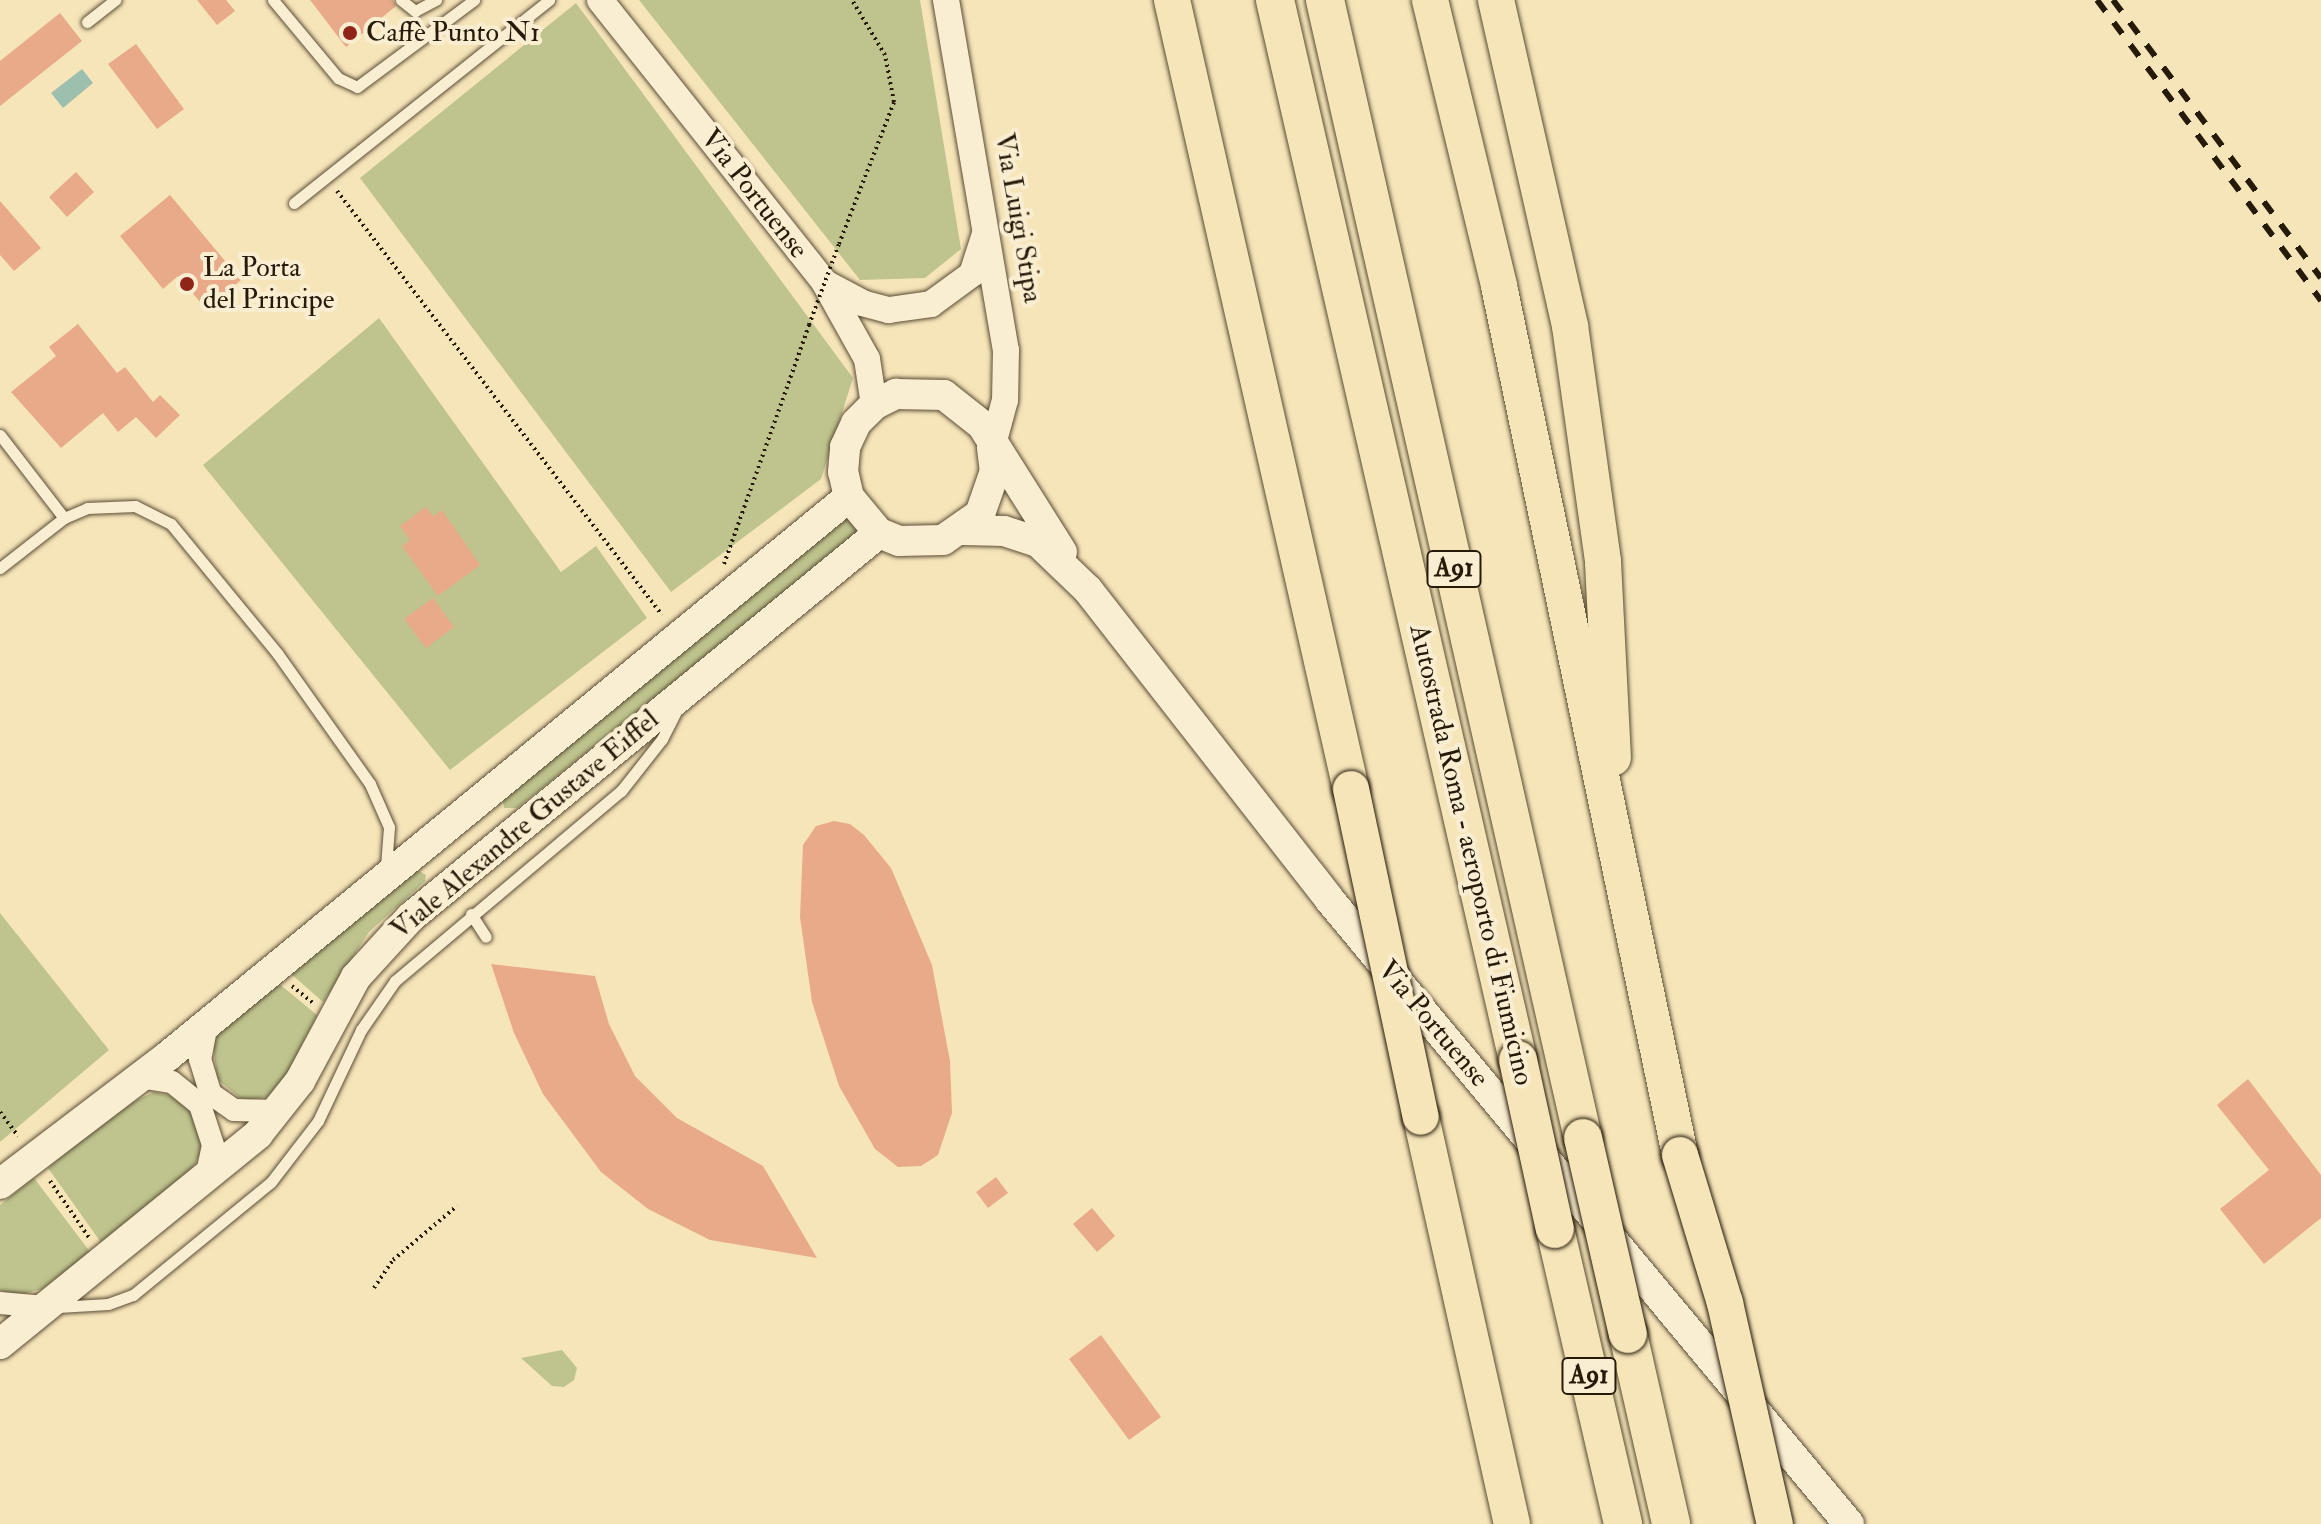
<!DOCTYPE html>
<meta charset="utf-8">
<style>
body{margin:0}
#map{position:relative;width:2321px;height:1524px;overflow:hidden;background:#f7e5ba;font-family:"IM FELL Double Pica",serif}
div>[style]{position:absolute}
.green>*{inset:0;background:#bfc48e}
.water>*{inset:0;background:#9dbfad}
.building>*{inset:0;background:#e8aa89}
.path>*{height:4px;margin-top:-2px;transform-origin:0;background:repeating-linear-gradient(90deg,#261a09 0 2px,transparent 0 6px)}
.roads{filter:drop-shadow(0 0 2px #5a4d35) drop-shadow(0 0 2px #5a4d35)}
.service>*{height:11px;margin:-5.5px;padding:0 5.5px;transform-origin:5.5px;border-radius:5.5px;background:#faeed2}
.minor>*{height:22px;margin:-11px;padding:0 11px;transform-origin:11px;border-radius:11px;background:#faeed2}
.tertiary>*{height:26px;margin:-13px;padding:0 13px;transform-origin:13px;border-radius:13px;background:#faeed2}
.secondary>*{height:30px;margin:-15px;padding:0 15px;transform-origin:15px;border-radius:15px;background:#faeed2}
.trunk>*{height:36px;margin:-18px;padding:0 18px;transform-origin:18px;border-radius:18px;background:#f7e5ba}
.motorway>*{height:38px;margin:-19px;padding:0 19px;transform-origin:19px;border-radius:19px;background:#f7e5ba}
.rail>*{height:6px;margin-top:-3px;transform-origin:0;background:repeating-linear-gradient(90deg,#261a09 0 14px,transparent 0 28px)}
.path-bridge>*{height:4px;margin-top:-2px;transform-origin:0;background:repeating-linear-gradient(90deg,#261a09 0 2px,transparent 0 6px)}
.bridges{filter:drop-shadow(0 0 2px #261a09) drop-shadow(0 0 2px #261a09)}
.trunk-bridge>*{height:36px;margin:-18px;padding:0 18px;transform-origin:18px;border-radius:18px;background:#f7e5ba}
.motorway-bridge>*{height:38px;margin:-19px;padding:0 19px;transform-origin:19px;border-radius:19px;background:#f7e5ba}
.dots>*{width:22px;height:22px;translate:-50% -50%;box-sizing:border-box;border:4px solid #faeed2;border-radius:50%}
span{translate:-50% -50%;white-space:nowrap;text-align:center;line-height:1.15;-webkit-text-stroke:8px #faeed2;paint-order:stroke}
.shield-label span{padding:2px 6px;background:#faeed2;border:2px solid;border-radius:6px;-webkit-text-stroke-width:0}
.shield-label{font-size:26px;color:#261a09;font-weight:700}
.poi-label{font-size:28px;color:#261a09}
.left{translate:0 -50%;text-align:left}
.street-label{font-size:28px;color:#261a09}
</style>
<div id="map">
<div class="green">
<div style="clip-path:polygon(639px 0,920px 0,961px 249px,925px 278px,860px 280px)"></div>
<div style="clip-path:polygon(576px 3px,853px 378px,821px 479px,671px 592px,360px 178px)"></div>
<div style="clip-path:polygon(379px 318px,561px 572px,596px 546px,647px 618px,450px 770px,203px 465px)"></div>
<div style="clip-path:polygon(852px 513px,865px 528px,517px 808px,504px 808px,503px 799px)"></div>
<div style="clip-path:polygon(417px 870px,426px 875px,425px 881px,369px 932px,323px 1002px,289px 972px)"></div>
<div style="clip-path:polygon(0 913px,109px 1050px,0 1142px)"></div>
<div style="clip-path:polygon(277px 982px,317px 1015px,282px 1084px,269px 1096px,245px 1102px,217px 1079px,213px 1045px,219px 1030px)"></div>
<div style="clip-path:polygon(154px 1092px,176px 1097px,192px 1110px,203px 1140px,201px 1153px,190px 1172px,102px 1244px,48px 1168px,121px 1107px)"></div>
<div style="clip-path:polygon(34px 1178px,91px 1253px,42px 1289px,14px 1296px,0 1290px,0 1205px)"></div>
<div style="clip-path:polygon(562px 1350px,577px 1368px,574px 1380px,564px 1387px,552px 1386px,521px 1358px)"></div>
</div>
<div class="water">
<div style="clip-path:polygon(82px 69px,93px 83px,63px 108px,51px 93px)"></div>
</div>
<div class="building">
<div style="clip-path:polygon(197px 0,226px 0,235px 11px,217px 25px)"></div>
<div style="clip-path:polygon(310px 0,393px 0,396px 6px,346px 47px)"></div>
<div style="clip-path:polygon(60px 13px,82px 41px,0 106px,0 61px)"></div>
<div style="clip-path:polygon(136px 44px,184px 109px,157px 129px,108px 64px)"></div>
<div style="clip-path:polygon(76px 172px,94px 192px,67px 217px,49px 197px)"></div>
<div style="clip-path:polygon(170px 195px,241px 280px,206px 309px,178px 276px,163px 289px,120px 236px)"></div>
<div style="clip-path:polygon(0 201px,41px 248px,14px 271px,0 255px)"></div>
<div style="clip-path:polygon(78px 324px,117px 373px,125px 367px,153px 402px,160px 395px,180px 415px,156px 438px,136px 417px,118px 432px,103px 413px,61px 448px,11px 392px,56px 356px,49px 347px)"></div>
<div style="clip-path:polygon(426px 507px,433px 516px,442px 510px,480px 565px,438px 596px,402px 546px,410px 540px,400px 526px)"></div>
<div style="clip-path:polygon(433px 598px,454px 627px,426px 648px,404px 619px)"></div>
<div style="clip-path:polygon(834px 821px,850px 824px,864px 835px,891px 868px,932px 965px,950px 1061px,952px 1113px,938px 1155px,921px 1166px,898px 1167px,875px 1149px,839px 1086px,812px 1002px,800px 917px,803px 845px,816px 826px)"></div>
<div style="clip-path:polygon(491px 964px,595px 976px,609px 1024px,635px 1076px,677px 1118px,763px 1166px,817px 1258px,710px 1240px,648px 1209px,601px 1172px,543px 1094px,514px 1033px)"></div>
<div style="clip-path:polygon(2248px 1079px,2321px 1175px,2321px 1218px,2264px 1264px,2220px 1209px,2269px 1170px,2217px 1105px)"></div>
<div style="clip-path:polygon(996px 1177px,1008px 1193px,988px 1208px,976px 1192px)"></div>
<div style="clip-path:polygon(1092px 1208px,1115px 1236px,1097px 1252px,1073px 1224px)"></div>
<div style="clip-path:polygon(1101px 1335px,1161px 1417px,1129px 1440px,1069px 1359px)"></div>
</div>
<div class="path">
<div style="left:337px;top:191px;width:534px;rotate:52.53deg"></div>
<div style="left:839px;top:244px;width:152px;rotate:-68.8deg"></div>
<div style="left:894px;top:102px;width:48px;rotate:-100.8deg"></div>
<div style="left:885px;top:55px;width:64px;rotate:-121deg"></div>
<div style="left:724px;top:564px;width:254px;rotate:-70.4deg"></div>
<div style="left:292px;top:986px;width:27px;rotate:39deg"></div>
<div style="left:0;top:1112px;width:30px;rotate:53deg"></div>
<div style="left:50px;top:1181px;width:70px;rotate:55.4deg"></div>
<div style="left:374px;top:1288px;width:34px;rotate:-56deg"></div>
<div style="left:393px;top:1260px;width:84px;rotate:-40.2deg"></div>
</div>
<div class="roads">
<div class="service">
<div style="left:273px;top:0;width:102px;rotate:50.2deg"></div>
<div style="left:338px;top:78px;width:21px;rotate:25deg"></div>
<div style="left:357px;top:87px;width:146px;rotate:-36.6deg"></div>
<div style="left:401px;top:0;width:18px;rotate:38deg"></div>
<div style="left:415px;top:11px;width:24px;rotate:-28deg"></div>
<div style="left:87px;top:22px;width:36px;rotate:-38deg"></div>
<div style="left:294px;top:203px;width:326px;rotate:-38.5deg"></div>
<div style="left:0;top:435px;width:105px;rotate:52.4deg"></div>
<div style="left:0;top:568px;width:81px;rotate:-38deg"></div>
<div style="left:64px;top:518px;width:25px;rotate:-23deg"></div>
<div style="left:87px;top:508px;width:48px;rotate:-2.4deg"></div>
<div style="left:135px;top:506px;width:40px;rotate:26.6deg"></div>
<div style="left:171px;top:524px;width:167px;rotate:50.6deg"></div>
<div style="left:277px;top:653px;width:161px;rotate:54.6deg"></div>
<div style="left:370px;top:784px;width:47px;rotate:66.2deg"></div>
<div style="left:389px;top:827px;width:40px;rotate:94.3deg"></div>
<div style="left:471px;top:914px;width:27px;rotate:57deg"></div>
<div style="left:58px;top:1307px;width:50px;rotate:-3.4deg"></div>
<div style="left:108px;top:1304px;width:27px;rotate:-20deg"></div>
<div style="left:133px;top:1295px;width:178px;rotate:-39.3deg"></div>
<div style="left:271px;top:1182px;width:77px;rotate:-52.4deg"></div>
<div style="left:318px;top:1121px;width:101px;rotate:-64.7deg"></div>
<div style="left:361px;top:1030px;width:60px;rotate:-55.2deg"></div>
<div style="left:395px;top:981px;width:295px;rotate:-40.1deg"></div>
<div style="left:621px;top:791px;width:66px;rotate:-51.7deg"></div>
<div style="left:662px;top:739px;width:33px;rotate:-63deg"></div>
</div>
<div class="minor">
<div style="left:207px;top:1024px;width:36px;rotate:101deg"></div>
<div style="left:200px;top:1059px;width:37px;rotate:73deg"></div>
<div style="left:211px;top:1094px;width:28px;rotate:35deg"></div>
<div style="left:234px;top:1110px;width:45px;rotate:1.3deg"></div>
<div style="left:139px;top:1077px;width:33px;rotate:9deg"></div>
<div style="left:172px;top:1082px;width:36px;rotate:39deg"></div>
<div style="left:200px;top:1105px;width:42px;rotate:72deg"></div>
<div style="left:213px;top:1145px;width:33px;rotate:102deg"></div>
<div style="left:0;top:1303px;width:45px;rotate:5.1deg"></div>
</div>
<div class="tertiary">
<div style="left:600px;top:0;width:360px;rotate:51.5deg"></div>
<div style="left:824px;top:282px;width:88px;rotate:60.8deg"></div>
<div style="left:867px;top:359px;width:47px;rotate:81.3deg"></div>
<div style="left:946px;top:0;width:355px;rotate:80.3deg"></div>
<div style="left:1006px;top:350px;width:50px;rotate:91.1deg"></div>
<div style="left:1005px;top:400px;width:50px;rotate:105.2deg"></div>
<div style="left:827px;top:284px;width:40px;rotate:28deg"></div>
<div style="left:862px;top:303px;width:28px;rotate:15deg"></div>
<div style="left:889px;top:310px;width:42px;rotate:-8.1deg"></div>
<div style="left:931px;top:304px;width:51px;rotate:-36.2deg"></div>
<div style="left:972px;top:274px;width:42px;rotate:-72deg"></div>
</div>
<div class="secondary">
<div style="left:992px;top:448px;width:23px;rotate:83deg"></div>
<div style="left:995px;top:471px;width:46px;rotate:109.2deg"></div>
<div style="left:980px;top:514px;width:45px;rotate:144.9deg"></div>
<div style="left:943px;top:540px;width:44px;rotate:178.7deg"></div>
<div style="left:899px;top:541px;width:22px;rotate:-158deg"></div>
<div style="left:879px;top:533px;width:47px;rotate:-129.8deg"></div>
<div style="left:849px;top:497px;width:26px;rotate:-103deg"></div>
<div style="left:843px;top:472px;width:25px;rotate:-85deg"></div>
<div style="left:845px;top:447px;width:26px;rotate:-65deg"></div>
<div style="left:856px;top:423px;width:25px;rotate:-45deg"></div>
<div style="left:874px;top:405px;width:25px;rotate:-27deg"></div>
<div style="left:896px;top:394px;width:48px;rotate:1.2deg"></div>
<div style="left:944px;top:395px;width:48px;rotate:38.3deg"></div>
<div style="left:982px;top:425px;width:150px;rotate:57.8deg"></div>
<div style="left:963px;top:530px;width:41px;rotate:1.4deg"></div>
<div style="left:1004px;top:531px;width:36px;rotate:18deg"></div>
<div style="left:1038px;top:542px;width:69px;rotate:43.8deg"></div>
<div style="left:1088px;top:590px;width:392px;rotate:52deg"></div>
<div style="left:1329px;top:899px;width:813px;rotate:50.24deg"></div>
<div style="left:0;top:1184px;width:211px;rotate:-37.3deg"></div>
<div style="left:168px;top:1056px;width:881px;rotate:-39.38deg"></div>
<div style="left:0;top:1344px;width:333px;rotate:-39.1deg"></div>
<div style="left:258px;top:1134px;width:68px;rotate:-51.6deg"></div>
<div style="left:300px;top:1081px;width:118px;rotate:-61.7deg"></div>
<div style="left:356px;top:977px;width:81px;rotate:-47.5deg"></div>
<div style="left:411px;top:917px;width:605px;rotate:-39.37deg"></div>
</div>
<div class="trunk">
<div style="left:1172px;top:0;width:809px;rotate:77.22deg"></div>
<div style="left:1430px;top:0;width:294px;rotate:76.4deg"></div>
<div style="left:1499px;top:286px;width:888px;rotate:78.23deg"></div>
<div style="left:1496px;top:0;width:334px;rotate:77.2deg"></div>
<div style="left:1570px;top:326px;width:238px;rotate:82deg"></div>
<div style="left:1603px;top:562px;width:196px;rotate:87.1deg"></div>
<div style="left:1421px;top:1117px;width:417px;rotate:77.4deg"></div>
</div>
<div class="motorway">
<div style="left:1275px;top:0;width:1087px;rotate:77.09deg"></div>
<div style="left:1325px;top:0;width:1167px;rotate:77.23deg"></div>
<div style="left:1555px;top:1229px;width:303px;rotate:77deg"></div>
<div style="left:1628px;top:1334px;width:195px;rotate:77.2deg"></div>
</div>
</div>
<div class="rail">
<div style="left:2097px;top:0;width:375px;rotate:53.3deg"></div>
<div style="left:2113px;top:0;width:347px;rotate:53.2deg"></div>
</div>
<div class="path-bridge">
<div style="left:809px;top:325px;width:86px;rotate:-69.7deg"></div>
</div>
<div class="bridges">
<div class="trunk-bridge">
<div style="left:1351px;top:789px;width:335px;rotate:78deg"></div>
<div style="left:1680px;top:1155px;width:155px;rotate:73.1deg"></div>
<div style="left:1725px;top:1303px;width:227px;rotate:77.3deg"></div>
</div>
<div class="motorway-bridge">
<div style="left:1518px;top:1060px;width:173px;rotate:77.7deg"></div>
<div style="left:1583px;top:1138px;width:201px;rotate:77.1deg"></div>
</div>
</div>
<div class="dots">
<div style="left:350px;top:33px;background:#8f2418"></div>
<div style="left:187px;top:284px;background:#8f2418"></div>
</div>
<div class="shield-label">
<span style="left:1454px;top:569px">A91</span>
<span style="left:1589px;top:1376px">A91</span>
</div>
<div class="poi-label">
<span class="left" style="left:366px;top:33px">Caffè Punto N1</span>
<span class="left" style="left:203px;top:284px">La Porta<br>del Principe</span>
</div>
<div class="street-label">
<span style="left:754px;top:194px;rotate:52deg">Via Portuense</span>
<span style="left:1018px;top:218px;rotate:80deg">Via Luigi Stipa</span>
<span style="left:525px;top:825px;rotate:-40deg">Viale Alexandre Gustave Eiffel</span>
<span style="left:1471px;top:855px;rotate:77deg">Autostrada Roma - aeroporto di Fiumicino</span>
<span style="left:1433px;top:1024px;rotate:50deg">Via Portuense</span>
</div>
</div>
